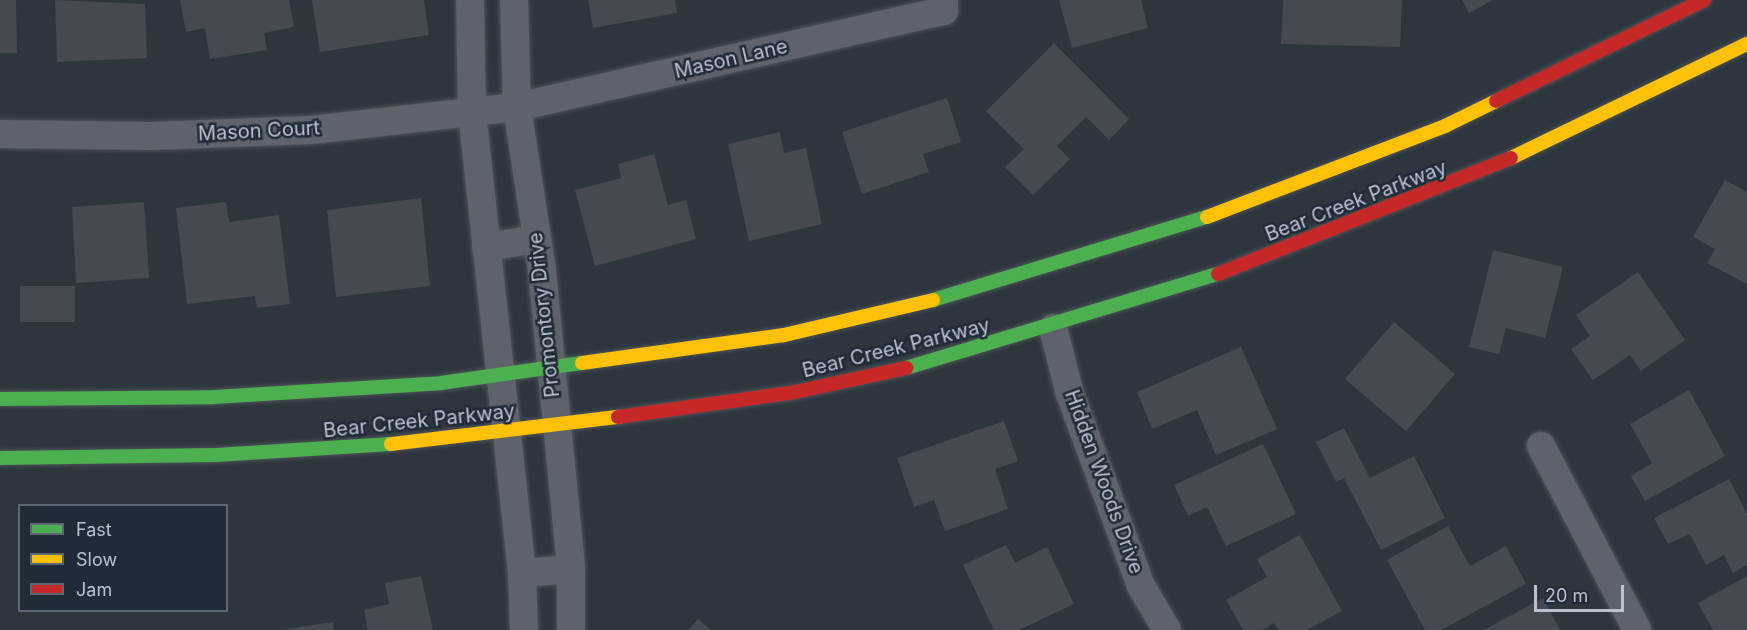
<!DOCTYPE html>
<style>
body{margin:0}
#map{position:relative;width:1747px;height:630px;overflow:hidden;background:#2d353d;font-family:Inter,sans-serif}
div>[style]{position:absolute}
.building>*{inset:0;background:#454a51}
.roads{filter:drop-shadow(0 0 2px #4c5157) drop-shadow(0 0 2px #4c5157)}
.street>*{height:28px;margin:-14px;padding:0 14px;transform-origin:14px;border-radius:14px;background:#5e636b}
.fast>*{height:14px;margin:-7px;padding:0 7px;transform-origin:7px;border-radius:7px;background:#4caf50}
.slow>*{height:14px;margin:-7px;padding:0 7px;transform-origin:7px;border-radius:7px;background:#ffc107}
.jam>*{height:14px;margin:-7px;padding:0 7px;transform-origin:7px;border-radius:7px;background:#c62828}
span{translate:-50% -50%;white-space:nowrap;text-align:center;line-height:1.15;-webkit-text-stroke:5px #202b38;paint-order:stroke}
.street-label{font-size:20px;color:#b9c1cd}
.legend{position:absolute;left:18px;top:504px;width:210px;height:108px;box-sizing:border-box;background:#202b38;border:2px solid #5d6774;margin:0;padding:8px 10px;list-style:none;font-size:18px;color:#b9c1cd}
.legend li{display:flex;align-items:center;gap:12px;height:30px}
.legend b{width:30px;border:2px solid #5d6774}
.scale{position:absolute;left:1534px;top:585px;width:90px;height:27px;box-sizing:border-box;border:3px solid #b9c1cd;border-top:0;padding-left:8px;font-size:18px;line-height:21px;white-space:nowrap;color:#b9c1cd;-webkit-text-stroke:4px #202b38;paint-order:stroke}
</style>
<div id="map">
<div class="building">
<div style="clip-path:polygon(0 0,16px 0,17px 53px,0 53px)"></div>
<div style="clip-path:polygon(55px 0,145px 4px,147px 58px,57px 62px)"></div>
<div style="clip-path:polygon(180px 0,289px 0,294px 27px,264px 33px,267px 50px,210px 59px,205px 28px,186px 32px)"></div>
<div style="clip-path:polygon(312px 0,424px 0,429px 35px,320px 52px)"></div>
<div style="clip-path:polygon(588px 0,675px 0,677px 13px,593px 28px)"></div>
<div style="clip-path:polygon(1059px 0,1141px 0,1148px 28px,1072px 48px)"></div>
<div style="clip-path:polygon(1283px 0,1402px 0,1400px 47px,1281px 44px)"></div>
<div style="clip-path:polygon(1462px 0,1493px 0,1469px 13px)"></div>
<div style="clip-path:polygon(1054px 43px,1129px 119px,1109px 140px,1086px 117px,1057px 146px,1070px 159px,1033px 195px,1005px 167px,1024px 149px,986px 111px)"></div>
<div style="clip-path:polygon(947px 98px,961px 142px,923px 154px,929px 172px,862px 194px,842px 132px)"></div>
<div style="clip-path:polygon(780px 132px,784px 153px,806px 148px,822px 224px,749px 241px,728px 144px)"></div>
<div style="clip-path:polygon(654px 154px,668px 205px,686px 200px,696px 239px,595px 266px,575px 190px,621px 178px,618px 164px)"></div>
<div style="clip-path:polygon(1725px 180px,1747px 192px,1747px 284px,1707px 263px,1715px 249px,1693px 237px)"></div>
<div style="clip-path:polygon(421px 198px,430px 286px,336px 297px,327px 210px)"></div>
<div style="clip-path:polygon(144px 202px,149px 278px,76px 283px,72px 207px)"></div>
<div style="clip-path:polygon(226px 202px,229px 222px,279px 215px,290px 304px,257px 308px,255px 296px,187px 304px,176px 208px)"></div>
<div style="clip-path:polygon(1493px 250px,1563px 267px,1545px 338px,1506px 328px,1499px 354px,1469px 347px)"></div>
<div style="clip-path:polygon(1638px 272px,1685px 340px,1641px 371px,1630px 355px,1593px 380px,1571px 349px,1590px 336px,1576px 315px)"></div>
<div style="clip-path:polygon(20px 286px,75px 286px,75px 322px,20px 322px)"></div>
<div style="clip-path:polygon(1394px 322px,1455px 374px,1406px 431px,1345px 379px)"></div>
<div style="clip-path:polygon(1241px 347px,1277px 429px,1216px 455px,1197px 410px,1152px 429px,1137px 392px)"></div>
<div style="clip-path:polygon(1689px 390px,1725px 456px,1645px 501px,1631px 476px,1652px 463px,1630px 424px)"></div>
<div style="clip-path:polygon(1004px 421px,1018px 461px,995px 469px,1008px 509px,945px 531px,934px 500px,914px 507px,897px 458px)"></div>
<div style="clip-path:polygon(1344px 428px,1370px 478px,1414px 456px,1445px 518px,1381px 550px,1344px 478px,1336px 482px,1316px 442px)"></div>
<div style="clip-path:polygon(1263px 444px,1296px 514px,1226px 546px,1207px 507px,1188px 516px,1174px 485px)"></div>
<div style="clip-path:polygon(1729px 479px,1747px 514px,1747px 565px,1733px 573px,1724px 555px,1706px 565px,1690px 534px,1668px 544px,1654px 518px)"></div>
<div style="clip-path:polygon(1448px 526px,1470px 566px,1506px 546px,1526px 584px,1441px 630px,1425px 630px,1387px 560px)"></div>
<div style="clip-path:polygon(1300px 535px,1342px 611px,1307px 630px,1278px 630px,1274px 623px,1262px 630px,1243px 630px,1226px 600px,1267px 577px,1257px 559px)"></div>
<div style="clip-path:polygon(1006px 545px,1015px 563px,1047px 547px,1074px 604px,1019px 630px,994px 630px,963px 565px)"></div>
<div style="clip-path:polygon(421px 576px,433px 630px,368px 630px,364px 610px,389px 604px,385px 583px)"></div>
<div style="clip-path:polygon(1747px 576px,1747px 630px,1713px 630px,1698px 603px)"></div>
<div style="clip-path:polygon(1543px 598px,1560px 630px,1484px 630px)"></div>
<div style="clip-path:polygon(698px 619px,711px 630px,688px 630px)"></div>
<div style="clip-path:polygon(333px 622px,334px 630px,286px 630px,286px 629px)"></div>
</div>
<div class="roads">
<div class="street">
<div style="left:470px;top:0;width:112px;rotate:89deg"></div>
<div style="left:472px;top:112px;width:464px;rotate:83.8deg"></div>
<div style="left:522px;top:573px;width:57px;rotate:88deg"></div>
<div style="left:514px;top:0;width:107px;rotate:88.4deg"></div>
<div style="left:517px;top:107px;width:166px;rotate:81.3deg"></div>
<div style="left:542px;top:271px;width:299px;rotate:84.4deg"></div>
<div style="left:571px;top:569px;width:61px;rotate:90deg"></div>
<div style="left:0;top:134px;width:152px;rotate:0.8deg"></div>
<div style="left:152px;top:136px;width:159px;rotate:-2.2deg"></div>
<div style="left:311px;top:130px;width:207px;rotate:-6.4deg"></div>
<div style="left:517px;top:107px;width:438px;rotate:-12.7deg"></div>
<div style="left:944px;top:11px;width:11px;rotate:-90deg"></div>
<div style="left:486px;top:247px;width:52px;rotate:-8.9deg"></div>
<div style="left:1053px;top:328px;width:68px;rotate:75.6deg"></div>
<div style="left:1070px;top:394px;width:205px;rotate:69.7deg"></div>
<div style="left:1141px;top:586px;width:51px;rotate:59.4deg"></div>
<div style="left:1541px;top:446px;width:208px;rotate:62.4deg"></div>
<div style="left:522px;top:573px;width:49px;rotate:-4.7deg"></div>
</div>
<div class="fast">
<div style="left:933px;top:300px;width:286px;rotate:-16.9deg"></div>
<div style="left:906px;top:368px;width:326px;rotate:-16.8deg"></div>
<div style="left:0;top:399px;width:214px;rotate:-0.5deg"></div>
<div style="left:214px;top:397px;width:227px;rotate:-3.5deg"></div>
<div style="left:441px;top:383px;width:142px;rotate:-8.1deg"></div>
<div style="left:0;top:458px;width:216px;rotate:-0.8deg"></div>
<div style="left:216px;top:455px;width:175px;rotate:-3.6deg"></div>
</div>
<div class="slow">
<div style="left:1511px;top:158px;width:262px;rotate:-25.8deg"></div>
<div style="left:1207px;top:217px;width:255px;rotate:-20.9deg"></div>
<div style="left:1445px;top:126px;width:57px;rotate:-26.1deg"></div>
<div style="left:582px;top:363px;width:204px;rotate:-7.9deg"></div>
<div style="left:784px;top:335px;width:153px;rotate:-13.2deg"></div>
<div style="left:391px;top:444px;width:229px;rotate:-6.8deg"></div>
</div>
<div class="jam">
<div style="left:1496px;top:101px;width:231px;rotate:-25.9deg"></div>
<div style="left:1218px;top:274px;width:315px;rotate:-21.6deg"></div>
<div style="left:618px;top:417px;width:179px;rotate:-8deg"></div>
<div style="left:795px;top:392px;width:114px;rotate:-12.2deg"></div>
</div>
</div>
<div class="street-label">
<span style="left:731px;top:59px;rotate:-13deg">Mason Lane</span>
<span style="left:259px;top:131px;rotate:-3deg">Mason Court</span>
<span style="left:1356px;top:201px;rotate:-21deg">Bear Creek Parkway</span>
<span style="left:544px;top:315px;rotate:-96deg">Promontory Drive</span>
<span style="left:896px;top:348px;rotate:-14deg">Bear Creek Parkway</span>
<span style="left:419px;top:421px;rotate:-6deg">Bear Creek Parkway</span>
<span style="left:1104px;top:482px;rotate:70deg">Hidden Woods Drive</span>
</div>
<ul class="legend">
<li><b style="height:8px;background:#4caf50"></b>Fast</li>
<li><b style="height:8px;background:#ffc107"></b>Slow</li>
<li><b style="height:8px;background:#c62828"></b>Jam</li>
</ul>
<div class="scale">20 m</div>
</div>
